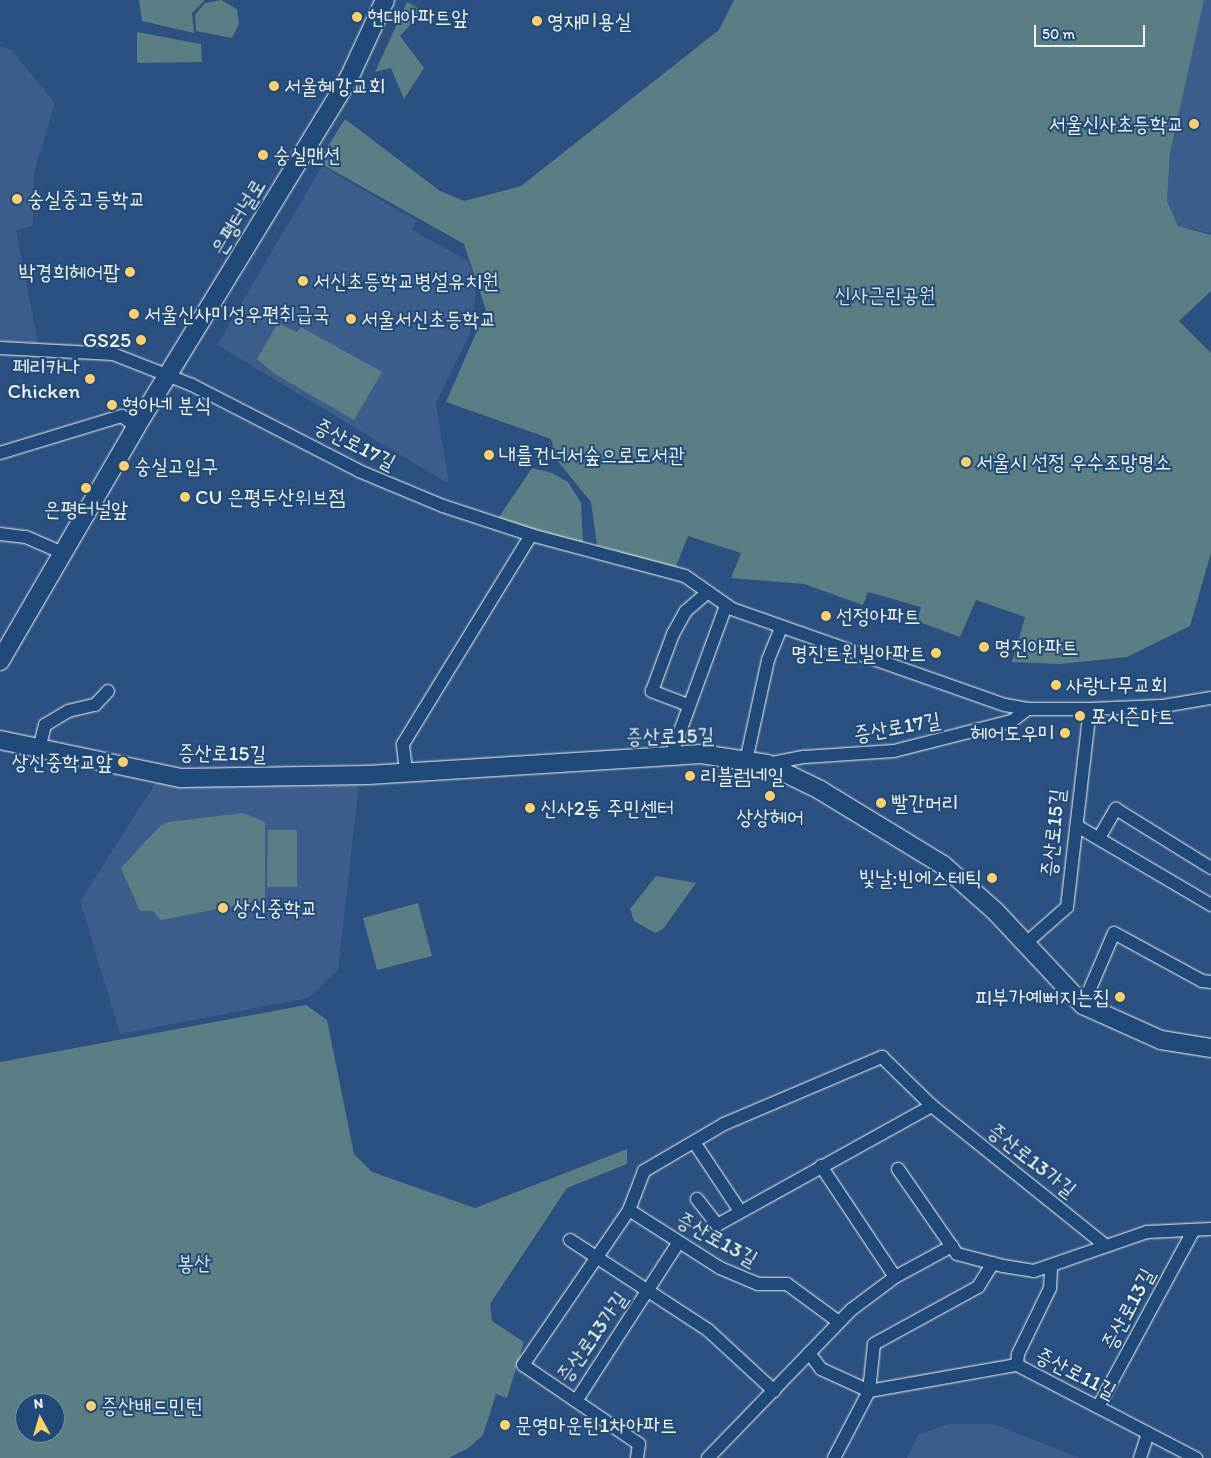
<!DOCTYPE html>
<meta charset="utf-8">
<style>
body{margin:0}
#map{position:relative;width:1211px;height:1458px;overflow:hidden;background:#2a5181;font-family:Itim,"Poor Story",sans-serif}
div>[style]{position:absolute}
.built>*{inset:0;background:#3c5e8c}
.green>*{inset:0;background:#5a7e83}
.roads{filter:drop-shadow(0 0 1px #f4f1e8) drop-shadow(0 0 1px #f4f1e8)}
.street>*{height:12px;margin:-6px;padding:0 6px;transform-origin:6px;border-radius:6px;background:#1f4a7a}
.secondary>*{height:18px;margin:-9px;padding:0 9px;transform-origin:9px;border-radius:9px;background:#1f4a7a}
.dots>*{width:14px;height:14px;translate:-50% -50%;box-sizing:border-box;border:2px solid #1f4a7a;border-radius:50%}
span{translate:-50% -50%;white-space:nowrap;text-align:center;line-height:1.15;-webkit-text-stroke:4px #1f4a7a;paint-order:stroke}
.poi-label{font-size:21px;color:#f4f1e8}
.left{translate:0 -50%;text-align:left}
.right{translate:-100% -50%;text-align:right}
.street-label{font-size:21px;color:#f4f1e8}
.park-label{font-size:21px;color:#dde0d9}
.north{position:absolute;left:15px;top:1393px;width:50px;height:50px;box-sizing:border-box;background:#1f4a7a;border:1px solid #748da6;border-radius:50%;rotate:354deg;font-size:14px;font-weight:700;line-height:20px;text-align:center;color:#f4f1e8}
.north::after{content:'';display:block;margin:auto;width:18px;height:22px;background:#ffd166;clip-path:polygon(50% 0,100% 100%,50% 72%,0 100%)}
.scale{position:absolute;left:1034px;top:25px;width:111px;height:22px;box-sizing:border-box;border:2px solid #f4f1e8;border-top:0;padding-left:6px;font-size:15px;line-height:18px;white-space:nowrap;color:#f4f1e8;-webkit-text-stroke:4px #1f4a7a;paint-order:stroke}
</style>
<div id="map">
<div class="built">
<div style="clip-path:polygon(1204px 0,1211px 0,1211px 233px,1178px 226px,1167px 201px,1170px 153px)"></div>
<div style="clip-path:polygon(0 46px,11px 50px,55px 103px,34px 173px,33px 226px,16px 230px,38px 343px,0 341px)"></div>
<div style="clip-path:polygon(322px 166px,417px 221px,412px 230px,468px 261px,477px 285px,470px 333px,436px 403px,449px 484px,217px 345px)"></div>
<div style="clip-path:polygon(155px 784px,359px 785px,338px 970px,308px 998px,120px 1034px,80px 901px)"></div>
<div style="clip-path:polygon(948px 1424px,994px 1424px,1080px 1458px,907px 1458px,918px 1435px)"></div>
</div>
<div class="green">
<div style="clip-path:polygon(139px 0,205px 0,192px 13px,194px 33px,142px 21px)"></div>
<div style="clip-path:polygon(221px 0,237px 9px,239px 24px,232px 38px,196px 31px,195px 15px,205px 3px)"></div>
<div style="clip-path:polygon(734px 0,1204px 0,1170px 153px,1167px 201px,1178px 226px,1211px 235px,1211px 291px,1179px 321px,1211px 353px,1211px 553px,1190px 626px,1127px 657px,1060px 664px,1012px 662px,1025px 617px,976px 600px,960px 637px,917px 621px,921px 607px,868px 592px,863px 605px,804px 584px,731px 578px,741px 553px,688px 536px,675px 569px,597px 545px,591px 502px,556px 459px,551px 439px,446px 402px,486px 310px,464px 244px,318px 162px,345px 119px,440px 191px,464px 201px,521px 186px,719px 30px)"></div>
<div style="clip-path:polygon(407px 2px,423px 11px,400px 36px,424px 68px,404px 99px,391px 68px,375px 72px)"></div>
<div style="clip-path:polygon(137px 32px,201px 44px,202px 62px,137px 63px)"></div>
<div style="clip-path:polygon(278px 323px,297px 332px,301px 327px,382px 372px,354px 420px,275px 374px,257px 359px)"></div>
<div style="clip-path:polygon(532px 468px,552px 473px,568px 482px,581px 503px,583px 543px,497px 520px)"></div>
<div style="clip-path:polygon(243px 813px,265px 822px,265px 900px,161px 920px,153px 911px,140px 911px,121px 868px,159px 827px,168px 822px)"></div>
<div style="clip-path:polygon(268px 830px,297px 830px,297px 887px,267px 887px)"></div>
<div style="clip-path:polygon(656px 876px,696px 883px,663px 929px,655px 933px,634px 921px,630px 909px)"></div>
<div style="clip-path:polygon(418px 903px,432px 956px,377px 970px,363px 918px)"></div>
<div style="clip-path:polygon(evenodd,306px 1005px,327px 1020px,354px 1154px,372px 1172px,475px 1208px,627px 1149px,627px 1164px,567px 1188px,490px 1304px,492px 1321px,524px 1342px,507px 1398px,496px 1394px,483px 1435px,467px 1449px,448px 1458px,0 1458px,0 1062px,306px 1005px,25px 1403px,55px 1403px,55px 1433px,25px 1433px,25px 1403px)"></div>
</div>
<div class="roads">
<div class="street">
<div style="left:0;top:348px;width:113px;rotate:3deg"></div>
<div style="left:113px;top:354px;width:85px;rotate:21.4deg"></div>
<div style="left:192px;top:385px;width:188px;rotate:27.2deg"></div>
<div style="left:359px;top:471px;width:91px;rotate:22.6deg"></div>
<div style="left:443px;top:506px;width:93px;rotate:18.2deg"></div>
<div style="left:531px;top:535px;width:159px;rotate:14.9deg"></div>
<div style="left:685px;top:576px;width:57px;rotate:35.1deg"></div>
<div style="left:732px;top:609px;width:289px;rotate:19.4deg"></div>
<div style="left:1005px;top:705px;width:23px;rotate:10deg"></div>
<div style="left:1028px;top:709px;width:62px"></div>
<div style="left:1090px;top:709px;width:73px;rotate:-2.4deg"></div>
<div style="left:1163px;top:706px;width:49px;rotate:-9.5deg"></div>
<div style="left:0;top:453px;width:127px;rotate:-16.9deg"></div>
<div style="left:122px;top:416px;width:18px;rotate:38deg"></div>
<div style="left:0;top:534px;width:26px;rotate:7deg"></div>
<div style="left:26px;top:537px;width:40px;rotate:23.4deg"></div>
<div style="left:688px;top:705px;width:39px;rotate:-159deg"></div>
<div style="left:652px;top:691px;width:61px;rotate:-69.8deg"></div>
<div style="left:673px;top:634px;width:26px;rotate:-61deg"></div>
<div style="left:686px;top:611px;width:29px;rotate:-41deg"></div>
<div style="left:39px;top:749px;width:25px;rotate:-76deg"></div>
<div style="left:45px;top:725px;width:27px;rotate:-31deg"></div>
<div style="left:68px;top:711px;width:28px;rotate:-13deg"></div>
<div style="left:95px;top:705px;width:19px;rotate:-47deg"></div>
<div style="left:671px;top:756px;width:160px;rotate:-69.9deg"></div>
<div style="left:746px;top:761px;width:103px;rotate:-77.7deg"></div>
<div style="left:768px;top:660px;width:35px;rotate:-68deg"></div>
<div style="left:767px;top:764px;width:38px;rotate:-11deg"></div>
<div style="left:804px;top:757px;width:90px;rotate:-3.8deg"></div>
<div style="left:894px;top:751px;width:122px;rotate:-14.3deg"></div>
<div style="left:1012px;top:721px;width:20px;rotate:-37deg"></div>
<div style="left:406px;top:770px;width:26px;rotate:-97deg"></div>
<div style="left:403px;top:744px;width:245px;rotate:-58.5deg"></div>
<div style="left:1077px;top:826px;width:156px;rotate:30.5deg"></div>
<div style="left:1099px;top:838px;width:34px;rotate:-60deg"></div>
<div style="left:1116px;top:809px;width:112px;rotate:31.8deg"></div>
<div style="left:1025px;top:944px;width:56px;rotate:-41.4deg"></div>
<div style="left:1067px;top:907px;width:199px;rotate:-83.4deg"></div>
<div style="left:1083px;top:1005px;width:78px;rotate:-66.7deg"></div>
<div style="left:1114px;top:933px;width:100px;rotate:28.6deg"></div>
<div style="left:1202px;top:981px;width:9px;rotate:6deg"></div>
<div style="left:694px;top:1142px;width:83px;rotate:56.3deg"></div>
<div style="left:821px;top:1166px;width:133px;rotate:56.3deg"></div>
<div style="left:898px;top:1169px;width:103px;rotate:55.2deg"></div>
<div style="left:957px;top:1254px;width:48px;rotate:14.6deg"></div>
<div style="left:1003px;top:1266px;width:31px;rotate:9deg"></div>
<div style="left:1034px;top:1271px;width:120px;rotate:-19deg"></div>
<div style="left:1147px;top:1232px;width:64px;rotate:-2.7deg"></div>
<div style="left:697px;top:1199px;width:33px;rotate:52deg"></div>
<div style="left:717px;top:1225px;width:246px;rotate:-29deg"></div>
<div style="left:629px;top:1210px;width:108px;rotate:32.5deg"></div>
<div style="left:720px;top:1268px;width:41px;rotate:22.8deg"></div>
<div style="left:758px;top:1284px;width:29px"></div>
<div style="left:787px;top:1284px;width:64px;rotate:36.2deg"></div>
<div style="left:570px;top:1240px;width:165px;rotate:33.1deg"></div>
<div style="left:708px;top:1330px;width:90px;rotate:42.7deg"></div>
<div style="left:809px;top:1353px;width:20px;rotate:53deg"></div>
<div style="left:821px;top:1369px;width:53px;rotate:24.6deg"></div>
<div style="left:869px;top:1391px;width:150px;rotate:-10deg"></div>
<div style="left:1017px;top:1365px;width:202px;rotate:27.5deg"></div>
<div style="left:1017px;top:1365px;width:11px;rotate:-85deg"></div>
<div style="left:1018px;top:1354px;width:73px;rotate:-64.1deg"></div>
<div style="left:1050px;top:1288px;width:22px;rotate:-87deg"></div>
<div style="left:576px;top:1401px;width:189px;rotate:-57.1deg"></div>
<div style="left:1098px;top:1407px;width:200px;rotate:-61.6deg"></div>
<div style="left:637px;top:1458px;width:14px;rotate:-82deg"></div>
<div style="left:639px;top:1444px;width:140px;rotate:-145.7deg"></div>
<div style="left:523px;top:1365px;width:188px;rotate:-55.6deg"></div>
<div style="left:629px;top:1210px;width:42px;rotate:-69deg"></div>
<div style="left:644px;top:1171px;width:93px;rotate:-30.4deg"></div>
<div style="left:724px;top:1124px;width:172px;rotate:-23deg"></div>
<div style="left:882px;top:1057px;width:70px;rotate:44.4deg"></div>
<div style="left:932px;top:1106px;width:223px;rotate:38.8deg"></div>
<div style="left:708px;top:1458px;width:206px;rotate:-46deg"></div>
<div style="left:851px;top:1310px;width:55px;rotate:-36.9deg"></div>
<div style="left:895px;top:1277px;width:65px;rotate:-28.5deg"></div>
<div style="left:834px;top:1458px;width:76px;rotate:-62.4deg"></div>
<div style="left:869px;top:1391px;width:47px;rotate:-83.9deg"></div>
<div style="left:874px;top:1344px;width:119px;rotate:-28.7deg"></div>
<div style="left:978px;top:1287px;width:28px;rotate:-58deg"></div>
<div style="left:1140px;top:1458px;width:26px;rotate:-72deg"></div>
</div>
<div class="secondary">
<div style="left:0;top:661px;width:271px;rotate:-59.8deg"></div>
<div style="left:136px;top:427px;width:409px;rotate:-58.6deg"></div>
<div style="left:349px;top:78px;width:86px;rotate:-65.2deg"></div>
<div style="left:0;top:740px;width:185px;rotate:11.9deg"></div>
<div style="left:181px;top:778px;width:187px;rotate:-0.9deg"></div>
<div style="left:368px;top:775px;width:334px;rotate:-3.6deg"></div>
<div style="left:701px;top:754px;width:67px;rotate:8.6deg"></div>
<div style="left:767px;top:764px;width:59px;rotate:26.1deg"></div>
<div style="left:820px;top:790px;width:144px;rotate:31.4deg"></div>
<div style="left:943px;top:865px;width:69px;rotate:41.5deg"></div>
<div style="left:995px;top:911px;width:129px;rotate:46.9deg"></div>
<div style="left:1083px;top:1005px;width:85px;rotate:24.2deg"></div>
<div style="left:1161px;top:1040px;width:51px;rotate:9.1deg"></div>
</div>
</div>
<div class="dots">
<div style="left:357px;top:17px;background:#ffd166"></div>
<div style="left:537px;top:21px;background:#ffd166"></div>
<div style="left:274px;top:86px;background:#ffd166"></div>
<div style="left:1194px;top:124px;background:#ffd166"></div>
<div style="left:263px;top:155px;background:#ffd166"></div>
<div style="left:17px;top:199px;background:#ffd166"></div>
<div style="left:130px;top:272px;background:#ffd166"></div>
<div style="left:303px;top:281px;background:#ffd166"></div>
<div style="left:134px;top:314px;background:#ffd166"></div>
<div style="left:351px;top:319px;background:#ffd166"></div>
<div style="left:141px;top:340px;background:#ffd166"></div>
<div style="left:90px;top:379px;background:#ffd166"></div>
<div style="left:112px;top:405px;background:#ffd166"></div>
<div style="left:489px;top:455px;background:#ffd166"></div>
<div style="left:966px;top:462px;background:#ffd166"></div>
<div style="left:124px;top:466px;background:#ffd166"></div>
<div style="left:86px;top:488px;background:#ffd166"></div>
<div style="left:185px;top:497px;background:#ffd166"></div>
<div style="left:826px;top:616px;background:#ffd166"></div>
<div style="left:984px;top:647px;background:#ffd166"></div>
<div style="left:936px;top:653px;background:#ffd166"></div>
<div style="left:1056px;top:685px;background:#ffd166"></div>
<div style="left:1080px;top:716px;background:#ffd166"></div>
<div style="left:1065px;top:733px;background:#ffd166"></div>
<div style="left:123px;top:762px;background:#ffd166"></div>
<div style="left:690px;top:776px;background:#ffd166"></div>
<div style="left:770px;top:796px;background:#ffd166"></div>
<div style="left:881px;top:803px;background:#ffd166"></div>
<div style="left:530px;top:808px;background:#ffd166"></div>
<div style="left:992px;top:878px;background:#ffd166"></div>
<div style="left:223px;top:908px;background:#ffd166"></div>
<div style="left:1120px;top:997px;background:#ffd166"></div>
<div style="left:91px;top:1406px;background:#ffd166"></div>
<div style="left:505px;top:1425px;background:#ffd166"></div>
</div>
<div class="poi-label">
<span class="left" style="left:367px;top:17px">현대아파트앞</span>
<span class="left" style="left:547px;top:21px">영재미용실</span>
<span class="left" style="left:284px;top:86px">서울혜강교회</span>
<span class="right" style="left:1184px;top:124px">서울신사초등학교</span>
<span class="left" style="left:273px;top:155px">숭실맨션</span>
<span class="left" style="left:27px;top:199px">숭실중고등학교</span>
<span class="right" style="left:120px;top:272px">박경희헤어팝</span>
<span class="left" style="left:313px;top:281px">서신초등학교병설유치원</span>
<span class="left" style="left:144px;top:314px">서울신사미성우편취급국</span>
<span class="left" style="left:361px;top:319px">서울서신초등학교</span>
<span class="right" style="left:131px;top:340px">GS25</span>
<span class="right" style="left:80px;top:379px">페리카나<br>Chicken</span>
<span class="left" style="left:122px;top:405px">형아네 분식</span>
<span class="left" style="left:499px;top:455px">내를건너서숲으로도서관</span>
<span class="left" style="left:976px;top:462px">서울시 선정 우수조망명소</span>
<span class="left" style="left:134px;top:466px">숭실고입구</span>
<span class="left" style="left:195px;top:497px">CU 은평두산위브점</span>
<span style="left:86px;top:509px">은평터널앞</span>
<span class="left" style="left:836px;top:616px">선정아파트</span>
<span class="left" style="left:994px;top:647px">명진아파트</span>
<span class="right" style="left:926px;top:653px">명진트윈빌아파트</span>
<span class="left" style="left:1066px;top:685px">사랑나무교회</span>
<span class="left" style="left:1090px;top:716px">포시즌마트</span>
<span class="right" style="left:1055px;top:733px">헤어도우미</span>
<span class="right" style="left:113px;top:762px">상신중학교앞</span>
<span class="left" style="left:700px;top:776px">리블럼네일</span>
<span class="left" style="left:891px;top:803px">빨간머리</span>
<span class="left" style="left:540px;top:808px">신사2동 주민센터</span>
<span style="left:770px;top:817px">상상헤어</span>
<span class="right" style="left:982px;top:878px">빛날:빈에스테틱</span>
<span class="left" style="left:233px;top:908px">상신중학교</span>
<span class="right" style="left:1110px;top:997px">피부가예뻐지는집</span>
<span class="left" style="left:101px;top:1406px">증산배드민턴</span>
<span class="left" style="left:515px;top:1425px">문영마운틴1차아파트</span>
</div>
<div class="street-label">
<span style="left:238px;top:217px;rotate:-59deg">은평터널로</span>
<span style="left:355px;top:444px;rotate:27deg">증산로17길</span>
<span style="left:897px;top:727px;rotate:-10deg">증산로17길</span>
<span style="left:670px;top:736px;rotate:-1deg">증산로15길</span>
<span style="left:222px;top:753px;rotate:1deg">증산로15길</span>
<span style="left:1053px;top:833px;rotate:-84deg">증산로15길</span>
<span style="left:1032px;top:1160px;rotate:38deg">증산로13가길</span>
<span style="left:717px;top:1239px;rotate:29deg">증산로13길</span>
<span style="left:1128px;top:1309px;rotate:-62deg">증산로13길</span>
<span style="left:592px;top:1337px;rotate:-55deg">증산로13가길</span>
<span style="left:1076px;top:1373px;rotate:27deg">증산로11길</span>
</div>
<div class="park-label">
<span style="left:885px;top:295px">신사근린공원</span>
<span style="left:194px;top:1263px">봉산</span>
</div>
<div class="north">N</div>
<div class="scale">50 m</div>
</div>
